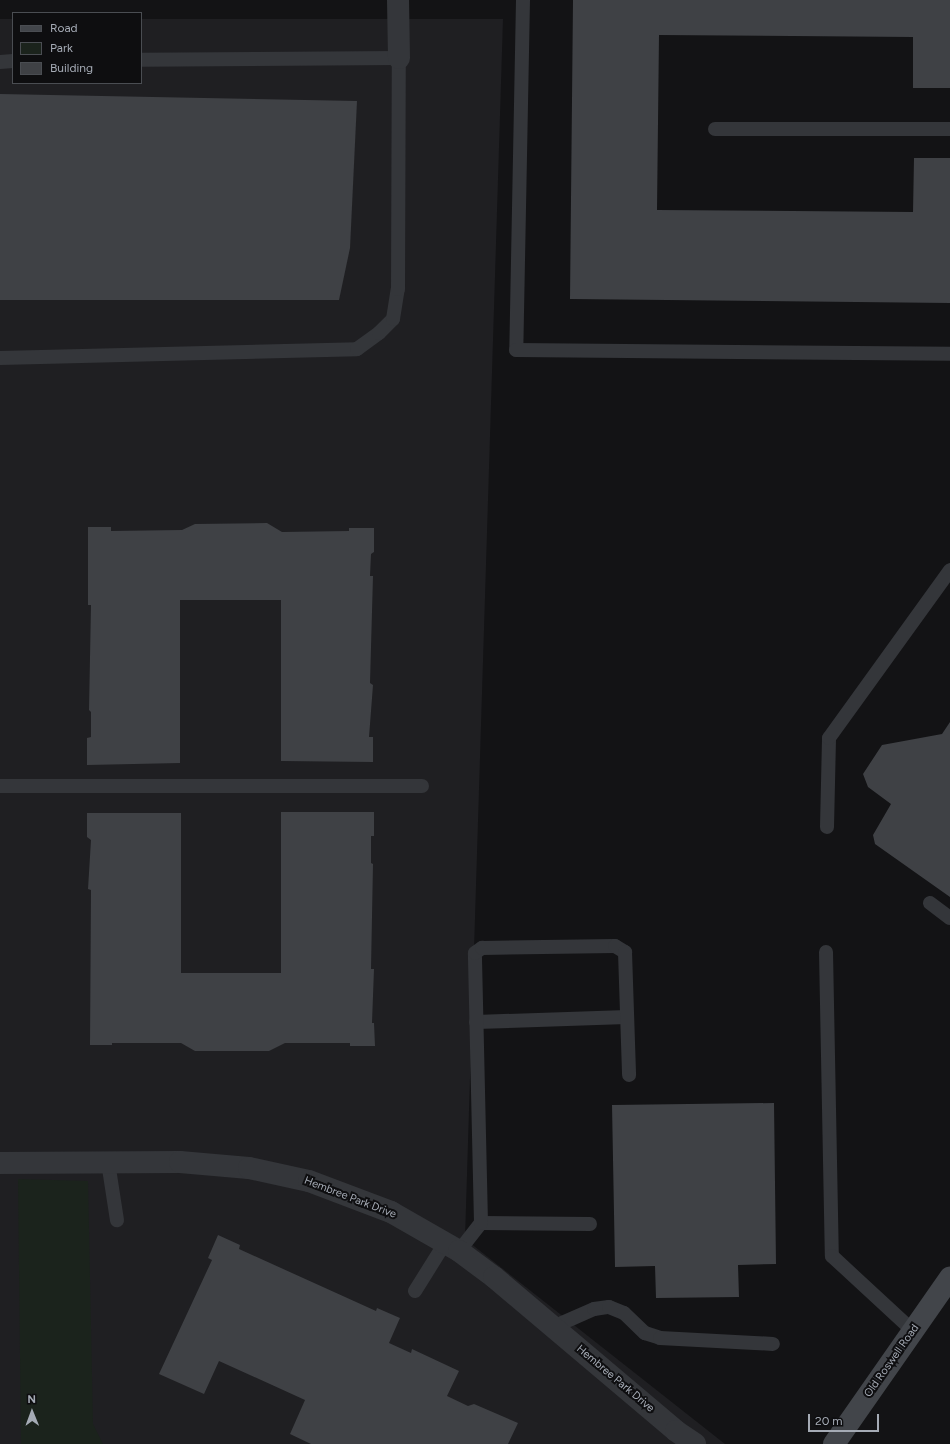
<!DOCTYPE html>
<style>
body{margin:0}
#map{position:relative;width:950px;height:1444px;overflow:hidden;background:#131315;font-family:Figtree,sans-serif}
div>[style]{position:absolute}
.built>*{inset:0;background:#1f1f22}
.green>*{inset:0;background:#1b231c}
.building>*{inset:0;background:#3f4145}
.lane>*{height:14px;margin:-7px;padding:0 7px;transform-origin:7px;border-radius:7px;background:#34363a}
.street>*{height:22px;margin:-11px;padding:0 11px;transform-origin:11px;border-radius:11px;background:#34363a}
.secondary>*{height:22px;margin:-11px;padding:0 11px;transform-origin:11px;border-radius:11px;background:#42454a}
span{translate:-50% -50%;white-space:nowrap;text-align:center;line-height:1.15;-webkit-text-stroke:4px #0e0e10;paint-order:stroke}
.street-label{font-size:11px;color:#a5abb5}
.legend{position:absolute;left:12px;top:12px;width:130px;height:72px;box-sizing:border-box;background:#0e0e10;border:1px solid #4a4d52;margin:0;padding:5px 7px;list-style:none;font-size:12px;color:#a5abb5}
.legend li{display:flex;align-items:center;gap:8px;height:20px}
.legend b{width:20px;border:1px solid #4a4d52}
.north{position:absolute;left:12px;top:1392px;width:40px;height:40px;-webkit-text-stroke:3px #0e0e10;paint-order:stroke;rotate:359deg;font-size:11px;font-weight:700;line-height:16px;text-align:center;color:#a5abb5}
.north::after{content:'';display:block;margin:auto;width:14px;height:18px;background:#a5abb5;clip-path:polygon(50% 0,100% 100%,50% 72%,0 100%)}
.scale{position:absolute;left:808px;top:1414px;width:71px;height:18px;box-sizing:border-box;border:2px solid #a5abb5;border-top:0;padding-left:5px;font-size:12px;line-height:14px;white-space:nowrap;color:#a5abb5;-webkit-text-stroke:3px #0e0e10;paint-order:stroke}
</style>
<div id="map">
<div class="built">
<div style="clip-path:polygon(0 19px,13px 19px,13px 83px,141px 83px,141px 19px,503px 19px,465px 1239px,725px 1444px,0 1444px)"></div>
</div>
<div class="green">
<div style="clip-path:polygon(18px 1179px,88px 1181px,93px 1424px,103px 1444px,21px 1444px)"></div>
</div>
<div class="building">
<div style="clip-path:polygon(573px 0,950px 0,950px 88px,913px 88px,913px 37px,659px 35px,657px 210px,913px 212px,914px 158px,950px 158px,950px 303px,570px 299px)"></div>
<div style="clip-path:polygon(0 94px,357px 101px,350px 248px,339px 300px,0 300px)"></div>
<div style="clip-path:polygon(267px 523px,282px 532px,349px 531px,349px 528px,374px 528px,374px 552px,371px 554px,370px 576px,373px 576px,370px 683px,373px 685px,369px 737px,373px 737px,373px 762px,281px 761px,281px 600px,180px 600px,180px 763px,87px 765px,87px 738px,91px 737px,91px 712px,89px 710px,91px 605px,88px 605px,88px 527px,111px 527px,111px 531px,182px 530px,195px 524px)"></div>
<div style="clip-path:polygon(950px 722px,950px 897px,875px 844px,873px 835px,891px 804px,868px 787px,863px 774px,882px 745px,942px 734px)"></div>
<div style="clip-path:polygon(281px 812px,374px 812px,374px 836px,371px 836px,371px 863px,373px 864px,371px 969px,374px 969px,372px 1023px,374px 1023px,375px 1046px,350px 1046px,350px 1043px,285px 1043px,269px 1051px,195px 1051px,181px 1043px,112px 1043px,112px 1045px,90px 1045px,91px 890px,88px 889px,91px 840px,87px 837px,87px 813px,181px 813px,181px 973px,281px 973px)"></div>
<div style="clip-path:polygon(774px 1103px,776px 1264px,738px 1265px,739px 1297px,656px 1298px,655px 1266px,615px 1267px,612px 1105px)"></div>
<div style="clip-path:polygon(218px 1235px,240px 1245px,239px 1249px,376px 1311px,377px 1308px,400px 1318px,389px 1343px,411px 1353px,412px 1349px,459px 1371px,447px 1396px,468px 1406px,474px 1404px,518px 1423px,508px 1444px,311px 1444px,290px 1434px,305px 1400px,219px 1361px,204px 1394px,159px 1374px,212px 1260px,208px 1258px)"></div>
</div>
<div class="lane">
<div style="left:523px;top:0;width:350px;rotate:91.1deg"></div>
<div style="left:516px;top:350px;width:434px;rotate:0.5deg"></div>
<div style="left:0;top:62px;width:13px;rotate:-4deg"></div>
<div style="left:715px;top:129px;width:235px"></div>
<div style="left:0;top:358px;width:357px;rotate:-1.4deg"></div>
<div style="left:357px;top:349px;width:27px;rotate:-36deg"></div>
<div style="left:379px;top:333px;width:20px;rotate:-45deg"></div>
<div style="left:393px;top:319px;width:30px;rotate:-81deg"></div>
<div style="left:398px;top:289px;width:231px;rotate:-89.8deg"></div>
<div style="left:399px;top:58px;width:258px;rotate:179.6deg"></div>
<div style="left:0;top:786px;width:422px"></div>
<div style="left:827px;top:827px;width:89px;rotate:-88.7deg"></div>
<div style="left:829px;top:738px;width:207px;rotate:-54.2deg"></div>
<div style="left:930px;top:903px;width:25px;rotate:37deg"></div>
<div style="left:826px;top:952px;width:304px;rotate:88.9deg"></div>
<div style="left:832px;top:1256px;width:110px;rotate:42.8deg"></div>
<div style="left:476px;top:1022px;width:151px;rotate:-1.9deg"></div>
<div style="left:108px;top:1162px;width:59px;rotate:81.2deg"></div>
<div style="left:481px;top:1223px;width:109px;rotate:0.5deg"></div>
<div style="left:459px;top:1251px;width:36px;rotate:-52deg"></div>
<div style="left:481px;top:1223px;width:270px;rotate:-91.3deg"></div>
<div style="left:475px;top:953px;width:9px;rotate:-36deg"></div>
<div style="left:482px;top:948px;width:133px;rotate:-0.9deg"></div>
<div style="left:615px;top:946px;width:12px;rotate:31deg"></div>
<div style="left:625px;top:952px;width:123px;rotate:88.1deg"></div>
<div style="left:415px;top:1291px;width:57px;rotate:-58deg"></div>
<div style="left:553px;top:1327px;width:45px;rotate:-23.7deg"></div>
<div style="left:594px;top:1309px;width:15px;rotate:-8deg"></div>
<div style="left:609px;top:1307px;width:16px;rotate:22deg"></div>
<div style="left:624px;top:1313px;width:29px;rotate:44deg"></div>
<div style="left:645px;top:1333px;width:16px;rotate:18deg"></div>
<div style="left:660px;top:1338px;width:113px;rotate:3deg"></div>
</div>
<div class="street">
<div style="left:398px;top:0;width:58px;rotate:89deg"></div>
<div style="left:0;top:1163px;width:180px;rotate:-0.3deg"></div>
<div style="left:180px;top:1162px;width:69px;rotate:5deg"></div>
<div style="left:249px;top:1168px;width:61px;rotate:12.2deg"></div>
<div style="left:309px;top:1181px;width:88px;rotate:20.7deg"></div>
<div style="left:391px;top:1212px;width:78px;rotate:29.8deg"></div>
<div style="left:459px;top:1251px;width:44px;rotate:36.6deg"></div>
<div style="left:494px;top:1277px;width:238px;rotate:40.2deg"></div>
<div style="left:676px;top:1431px;width:23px;rotate:34deg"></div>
</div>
<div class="secondary">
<div style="left:834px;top:1444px;width:203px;rotate:-55.1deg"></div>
</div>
<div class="street-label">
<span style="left:350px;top:1198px;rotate:21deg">Hembree Park Drive</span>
<span style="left:892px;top:1361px;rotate:-55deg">Old Roswell Road</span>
<span style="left:615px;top:1379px;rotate:40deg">Hembree Park Drive</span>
</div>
<ul class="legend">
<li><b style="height:5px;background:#42454a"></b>Road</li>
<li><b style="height:11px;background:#1b231c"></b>Park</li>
<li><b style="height:11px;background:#3f4145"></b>Building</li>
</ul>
<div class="north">N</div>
<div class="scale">20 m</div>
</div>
